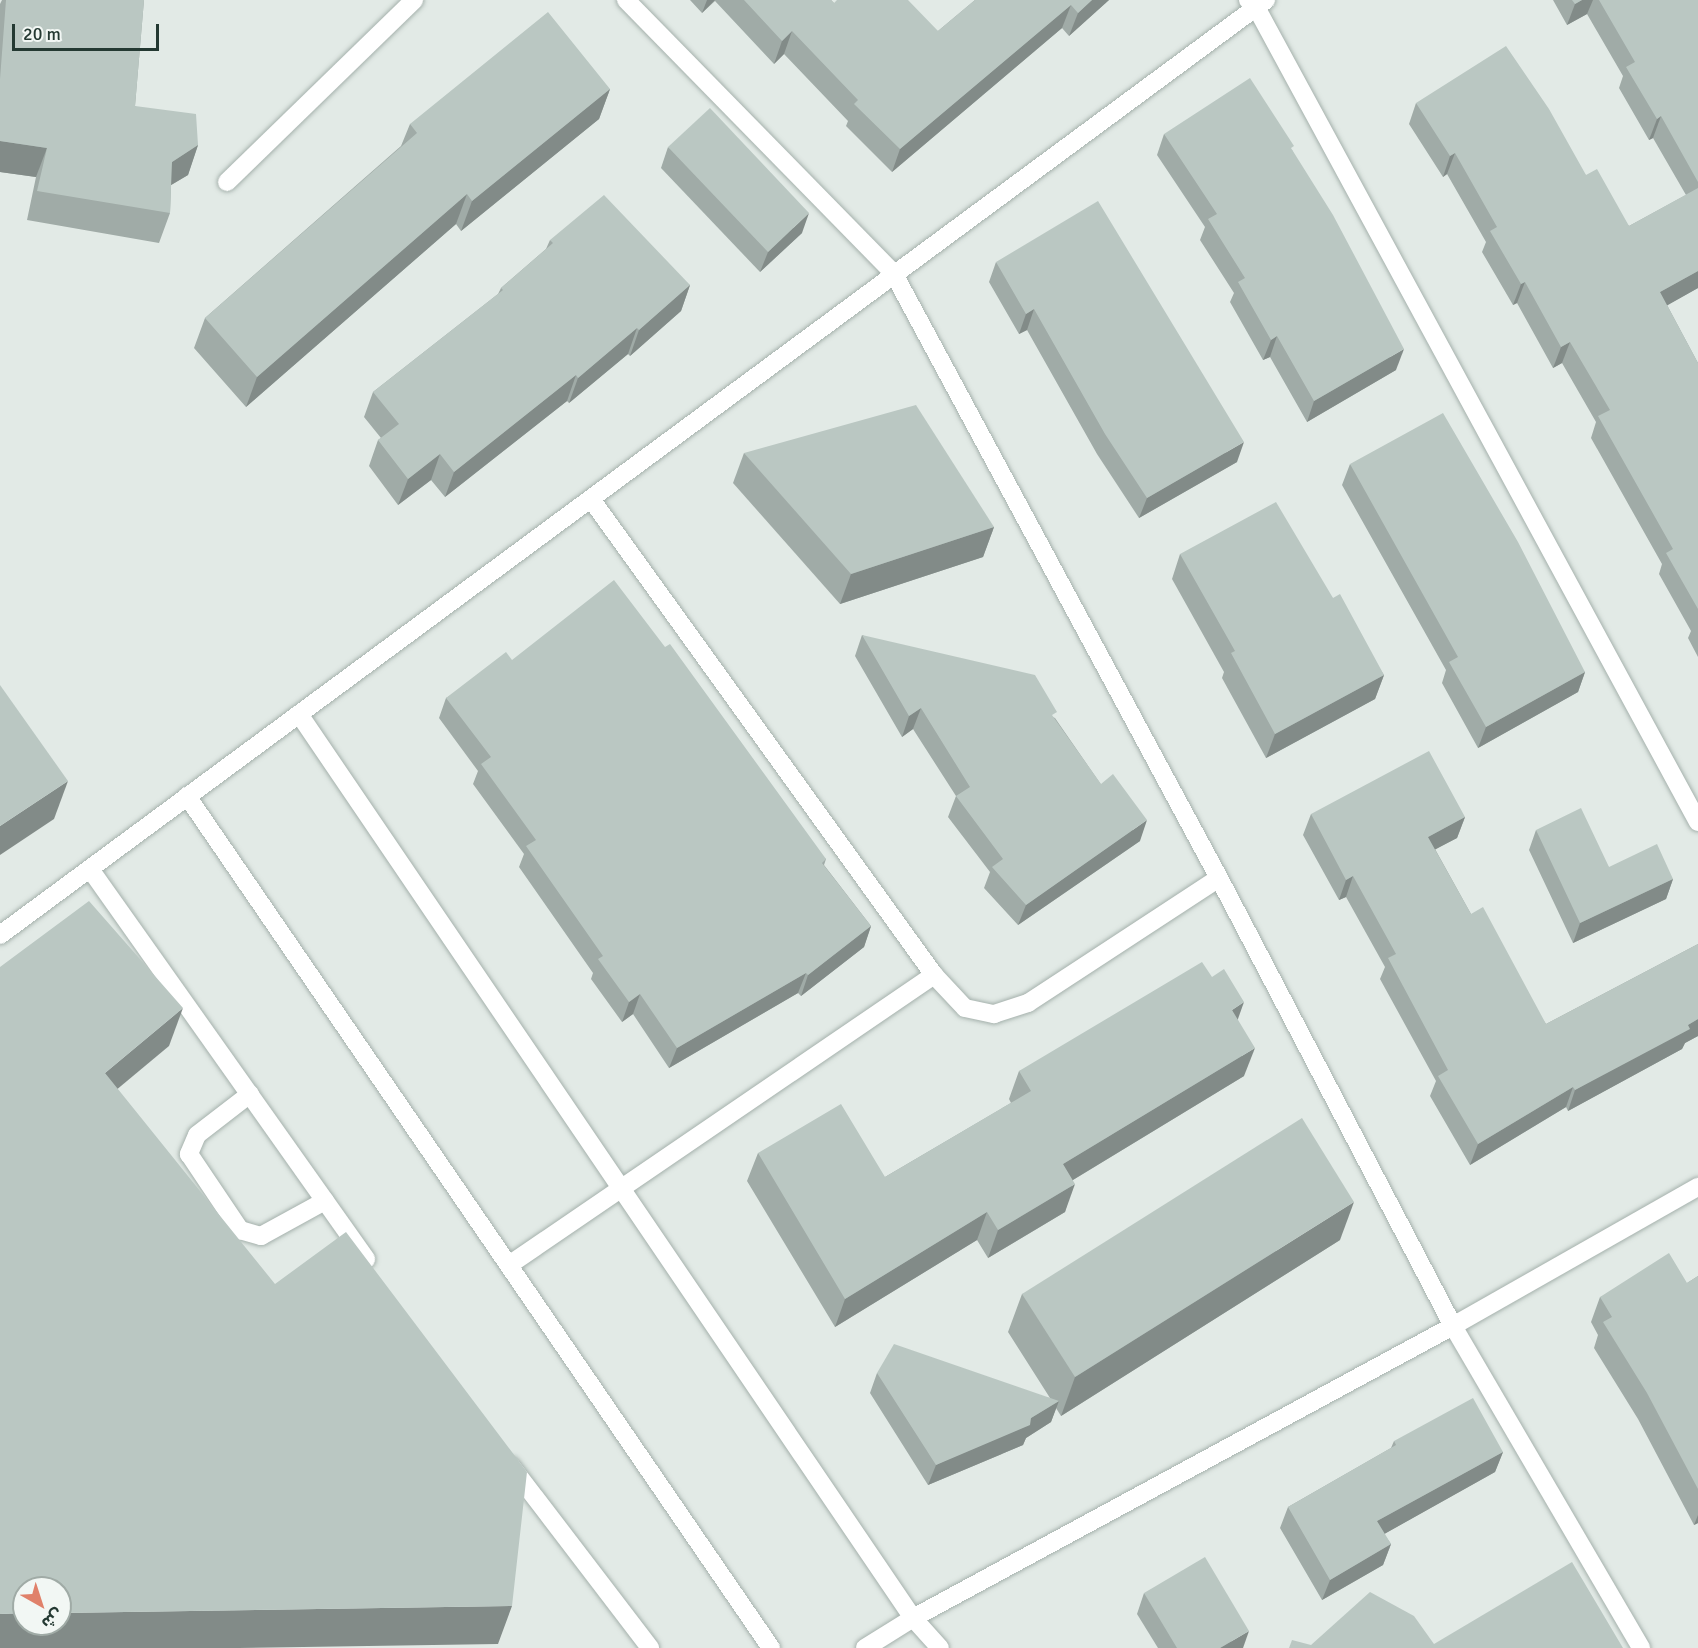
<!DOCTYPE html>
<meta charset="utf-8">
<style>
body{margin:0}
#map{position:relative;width:1698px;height:1648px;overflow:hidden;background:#e2eae6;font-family:Signika,"Noto Sans Arabic",sans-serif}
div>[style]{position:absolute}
.roads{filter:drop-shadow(0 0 2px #a5b1ac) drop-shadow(0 0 2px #a5b1ac)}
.lane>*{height:18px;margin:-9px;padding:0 9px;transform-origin:9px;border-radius:9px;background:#fff}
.street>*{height:18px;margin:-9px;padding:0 9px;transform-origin:9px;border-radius:9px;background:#fff}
.secondary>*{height:18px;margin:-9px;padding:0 9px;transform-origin:9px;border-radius:9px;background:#fff}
.wall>*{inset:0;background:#a0aba7}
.shaded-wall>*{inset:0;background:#828b88}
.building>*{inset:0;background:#bac7c2}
span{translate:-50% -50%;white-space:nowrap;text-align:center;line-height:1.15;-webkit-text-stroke:5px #f2f7f4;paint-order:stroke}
.north{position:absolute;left:12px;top:1576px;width:60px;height:60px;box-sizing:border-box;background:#f2f7f4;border:2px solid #a0aba6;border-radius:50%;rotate:141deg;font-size:16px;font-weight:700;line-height:24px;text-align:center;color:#243932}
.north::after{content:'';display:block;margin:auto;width:21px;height:27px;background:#e0816a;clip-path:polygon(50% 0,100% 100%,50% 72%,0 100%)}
.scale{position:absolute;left:12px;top:24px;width:147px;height:27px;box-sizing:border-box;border:3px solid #243932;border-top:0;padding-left:8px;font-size:18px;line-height:21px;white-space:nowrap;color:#243932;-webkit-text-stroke:4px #f2f7f4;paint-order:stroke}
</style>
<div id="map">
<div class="roads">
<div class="lane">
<div style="left:250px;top:1094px;width:67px;rotate:142.3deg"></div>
<div style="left:197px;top:1135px;width:21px;rotate:113deg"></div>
<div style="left:189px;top:1154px;width:92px;rotate:56.1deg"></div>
<div style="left:240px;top:1230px;width:22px;rotate:16deg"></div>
<div style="left:261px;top:1236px;width:73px;rotate:-28.7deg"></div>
</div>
<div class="street">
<div style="left:626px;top:0;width:383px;rotate:45.6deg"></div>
<div style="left:894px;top:274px;width:686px;rotate:61.72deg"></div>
<div style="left:1219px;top:878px;width:505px;rotate:62.42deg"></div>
<div style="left:1453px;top:1326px;width:373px;rotate:59.7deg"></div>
<div style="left:1248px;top:0;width:11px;rotate:41deg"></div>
<div style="left:1256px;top:7px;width:927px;rotate:61.53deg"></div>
<div style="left:227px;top:182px;width:261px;rotate:-44.2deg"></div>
<div style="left:591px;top:499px;width:587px;rotate:54.22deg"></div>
<div style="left:934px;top:975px;width:45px;rotate:46.8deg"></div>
<div style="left:965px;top:1008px;width:30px;rotate:12deg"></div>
<div style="left:994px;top:1014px;width:36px;rotate:-18deg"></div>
<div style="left:1028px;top:1003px;width:228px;rotate:-33.2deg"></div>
<div style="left:299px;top:714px;width:1093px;rotate:55.82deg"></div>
<div style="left:913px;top:1618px;width:40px;rotate:48deg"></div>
<div style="left:90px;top:869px;width:478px;rotate:54.7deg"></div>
<div style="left:0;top:935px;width:1574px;rotate:-36.45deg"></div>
<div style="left:509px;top:1265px;width:515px;rotate:-34.31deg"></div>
<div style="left:511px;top:1466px;width:229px;rotate:52.6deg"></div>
<div style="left:865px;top:1648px;width:57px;rotate:-32deg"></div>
<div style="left:913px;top:1618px;width:614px;rotate:-28.4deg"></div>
<div style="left:1453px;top:1326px;width:282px;rotate:-29.6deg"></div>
</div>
<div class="secondary">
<div style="left:187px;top:796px;width:1033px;rotate:55.57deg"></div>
</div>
</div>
<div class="wall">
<div style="clip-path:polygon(2px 0,144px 0,135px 106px,198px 145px,188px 175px,171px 185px,170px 213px,159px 243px,27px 220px,36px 177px,0 172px,0 4px)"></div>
<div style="clip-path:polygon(690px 0,831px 0,834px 3px,938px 31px,975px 0,1109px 0,1069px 36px,1062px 28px,892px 172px,846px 126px,848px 121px,784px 54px,774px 64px,715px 1px,702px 13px)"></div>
<div style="clip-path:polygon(1553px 0,1698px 0,1698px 288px,1667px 305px,1698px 363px,1698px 657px,1688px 638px,1691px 631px,1659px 574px,1662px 564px,1591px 438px,1596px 422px,1562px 363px,1553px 368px,1517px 303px,1513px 305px,1482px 252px,1486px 242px,1447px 174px,1443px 177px,1409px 124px,1416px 103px,1586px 175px,1629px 226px,1686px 195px,1653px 138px,1649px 140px,1619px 88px,1623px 76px,1587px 14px,1567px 25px)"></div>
<div style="clip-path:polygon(610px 89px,599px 119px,461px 231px,456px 224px,246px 407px,194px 348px,205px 318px,401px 146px,410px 124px)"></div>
<div style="clip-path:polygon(1164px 134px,1292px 150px,1396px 370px,1307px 422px,1270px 357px,1263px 360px,1230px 302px,1234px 293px,1200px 240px,1205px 227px,1157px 155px)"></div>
<div style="clip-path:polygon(668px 147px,802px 233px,760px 272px,661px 168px)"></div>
<div style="clip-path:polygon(550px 240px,690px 285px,681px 311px,630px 356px,628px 354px,569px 403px,567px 401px,445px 497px,431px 480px,398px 505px,369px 466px,378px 440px,381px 438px,364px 417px,373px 392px,498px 294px,501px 288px,546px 249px)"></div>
<div style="clip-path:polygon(996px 262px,1237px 462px,1139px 518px,1097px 454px,1027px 330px,1019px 334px,989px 282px)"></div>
<div style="clip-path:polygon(744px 453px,994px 527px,983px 557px,840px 604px,733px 483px)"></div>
<div style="clip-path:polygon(1350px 464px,1585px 672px,1578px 692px,1478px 748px,1442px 683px,1446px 670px,1342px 485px)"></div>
<div style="clip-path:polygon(1180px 554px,1333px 598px,1384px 675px,1375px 699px,1266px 758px,1222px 678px,1224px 672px,1172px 579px)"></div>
<div style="clip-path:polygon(862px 635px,1055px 718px,1140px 841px,1018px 925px,984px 888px,990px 872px,948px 817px,956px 796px,913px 729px,902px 737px,855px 656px)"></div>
<div style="clip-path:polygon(512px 660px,826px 859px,824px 865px,871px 926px,864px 947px,801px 996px,798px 993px,669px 1068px,633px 1014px,622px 1022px,591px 979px,593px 973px,519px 867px,524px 854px,473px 784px,478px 771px,439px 718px,446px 698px)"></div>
<div style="clip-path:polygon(1311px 814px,1465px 817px,1457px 838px,1435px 849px,1471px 914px,1546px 1024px,1698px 944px,1698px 1036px,1685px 1043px,1682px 1049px,1568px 1111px,1566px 1107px,1470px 1165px,1430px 1096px,1436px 1081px,1380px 979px,1385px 967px,1346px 897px,1339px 900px,1303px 835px)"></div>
<div style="clip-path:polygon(1536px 830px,1609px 867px,1673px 879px,1666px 899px,1573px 943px,1529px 850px)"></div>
<div style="clip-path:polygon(1238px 1020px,1244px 1076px,1073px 1180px,1065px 1212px,988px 1258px,977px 1240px,835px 1327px,747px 1181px,758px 1153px,885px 1177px,1011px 1103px,1009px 1099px,1019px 1071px)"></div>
<div style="clip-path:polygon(1340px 1240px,1061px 1416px,1056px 1408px,1051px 1422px,1026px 1438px,1023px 1445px,928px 1485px,870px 1393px,877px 1373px,1050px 1398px,1008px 1332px,1022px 1294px)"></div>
<div style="clip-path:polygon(1698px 1276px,1698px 1523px,1694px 1525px,1638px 1419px,1594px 1348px,1598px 1335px,1591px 1322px,1600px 1297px,1687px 1283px)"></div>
<div style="clip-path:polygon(1394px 1441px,1503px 1452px,1495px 1472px,1384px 1534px,1391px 1544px,1383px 1565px,1322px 1600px,1280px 1528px,1288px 1507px,1391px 1448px)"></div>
<div style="clip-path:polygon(1144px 1593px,1243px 1648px,1158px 1648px,1137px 1614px)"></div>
</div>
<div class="shaded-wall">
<div style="clip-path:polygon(707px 0,715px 0,702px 13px)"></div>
<div style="clip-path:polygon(1092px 0,1109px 0,1069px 36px,1078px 13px)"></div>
<div style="clip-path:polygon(1582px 0,1593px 0,1587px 14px,1567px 25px,1575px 4px)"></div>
<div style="clip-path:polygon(1071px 5px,1062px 28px,892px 172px,900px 149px)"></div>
<div style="clip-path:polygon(792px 31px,784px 54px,774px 64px,782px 41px)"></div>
<div style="clip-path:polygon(610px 89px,599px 119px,461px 231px,472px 201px)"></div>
<div style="clip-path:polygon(1661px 116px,1653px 138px,1649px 140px,1657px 119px)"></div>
<div style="clip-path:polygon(0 141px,47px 148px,36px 177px,0 172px)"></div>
<div style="clip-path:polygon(198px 145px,188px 175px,161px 191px,172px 162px)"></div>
<div style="clip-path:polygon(1455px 153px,1447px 174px,1443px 177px,1450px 156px)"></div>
<div style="clip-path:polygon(467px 194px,456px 224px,246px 407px,257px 377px)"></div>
<div style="clip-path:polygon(809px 213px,802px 233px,760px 272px,768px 252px)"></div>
<div style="clip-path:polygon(1698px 271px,1698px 288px,1652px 314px,1660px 292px)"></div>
<div style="clip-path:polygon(1525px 282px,1517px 303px,1513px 305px,1521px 284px)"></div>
<div style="clip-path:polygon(690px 285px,681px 311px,630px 356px,639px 330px)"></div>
<div style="clip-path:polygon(1034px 309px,1027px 330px,1019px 334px,1026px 314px)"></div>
<div style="clip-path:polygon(637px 328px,628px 354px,569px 403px,578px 378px)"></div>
<div style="clip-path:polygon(1277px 336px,1270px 357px,1263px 360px,1271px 340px)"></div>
<div style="clip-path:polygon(1570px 342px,1562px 363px,1553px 368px,1561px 347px)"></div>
<div style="clip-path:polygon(1404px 349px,1396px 370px,1307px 422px,1314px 401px)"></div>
<div style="clip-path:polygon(576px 375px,567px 401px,445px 497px,454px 472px)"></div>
<div style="clip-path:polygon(1244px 442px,1237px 462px,1139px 518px,1147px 498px)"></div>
<div style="clip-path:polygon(440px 454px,431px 480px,398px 505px,408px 479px)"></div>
<div style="clip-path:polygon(994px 527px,983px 557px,840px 604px,851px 574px)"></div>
<div style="clip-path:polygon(1585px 672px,1578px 692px,1478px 748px,1486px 727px)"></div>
<div style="clip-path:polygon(1384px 675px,1375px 699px,1266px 758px,1275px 734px)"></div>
<div style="clip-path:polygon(921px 708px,913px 729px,902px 737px,909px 716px)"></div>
<div style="clip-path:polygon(68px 781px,54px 819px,0 855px,0 826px)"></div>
<div style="clip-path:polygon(1465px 817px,1457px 838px,1421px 857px,1428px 837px)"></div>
<div style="clip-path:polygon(1147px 820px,1140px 841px,1018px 925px,1026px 905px)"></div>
<div style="clip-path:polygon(1353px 876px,1346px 897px,1339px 900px,1346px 880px)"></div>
<div style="clip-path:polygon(1673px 879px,1666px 899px,1573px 943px,1580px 923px)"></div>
<div style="clip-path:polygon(871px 926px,864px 947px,801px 996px,808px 975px)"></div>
<div style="clip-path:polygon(806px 973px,798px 993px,669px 1068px,677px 1048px)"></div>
<div style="clip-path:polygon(640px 994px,633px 1014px,622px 1022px,629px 1002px)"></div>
<div style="clip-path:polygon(1244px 1002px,1234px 1030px,1232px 1010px)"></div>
<div style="clip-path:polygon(183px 1008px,169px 1046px,91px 1111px,105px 1073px)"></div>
<div style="clip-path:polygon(1698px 1019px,1698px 1036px,1685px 1043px,1682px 1049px,1568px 1111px,1575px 1090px)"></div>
<div style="clip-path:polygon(1255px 1048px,1244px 1076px,1053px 1192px,1063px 1164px)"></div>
<div style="clip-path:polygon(1573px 1087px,1566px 1107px,1470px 1165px,1478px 1144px)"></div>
<div style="clip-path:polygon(1075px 1184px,1065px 1212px,988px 1258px,998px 1230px)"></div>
<div style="clip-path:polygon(1354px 1202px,1340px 1240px,1061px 1416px,1075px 1377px)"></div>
<div style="clip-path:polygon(987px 1212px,977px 1240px,835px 1327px,845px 1299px)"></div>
<div style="clip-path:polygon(1059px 1401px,1051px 1422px,1026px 1438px,1023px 1445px,928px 1485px,936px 1465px,1031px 1418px)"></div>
<div style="clip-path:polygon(1503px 1452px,1495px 1472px,1370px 1542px,1377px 1521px)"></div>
<div style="clip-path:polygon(1698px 1515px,1698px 1523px,1694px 1525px)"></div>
<div style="clip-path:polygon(1391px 1544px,1383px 1565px,1322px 1600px,1330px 1580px)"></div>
<div style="clip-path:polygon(512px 1606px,498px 1644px,238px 1648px,0 1648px,0 1614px,24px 1613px,24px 1624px,60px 1624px,60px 1613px)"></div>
<div style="clip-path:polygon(1249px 1631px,1243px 1648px,1220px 1648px)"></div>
</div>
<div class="building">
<div style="clip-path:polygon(6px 0,144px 0,135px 106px,196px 114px,198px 145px,172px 162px,170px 213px,37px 191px,47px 148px,0 141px,0 79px)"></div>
<div style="clip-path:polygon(744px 0,831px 0,834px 3px,837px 0,908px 0,938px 31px,975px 0,1092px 0,1078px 13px,1071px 5px,900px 149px,854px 104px,858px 100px,792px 31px,782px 41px)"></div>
<div style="clip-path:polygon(1572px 0,1582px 0,1575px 4px)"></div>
<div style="clip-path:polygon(1599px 0,1698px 0,1698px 182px,1661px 116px,1657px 119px,1626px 67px,1635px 62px)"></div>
<div style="clip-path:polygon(548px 12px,610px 89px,472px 201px,467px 194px,257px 377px,205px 318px,417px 133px,410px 124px)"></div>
<div style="clip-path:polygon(1506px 46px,1549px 109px,1586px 175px,1597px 169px,1629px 226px,1698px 188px,1698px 271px,1660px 292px,1698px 363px,1698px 609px,1666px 553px,1673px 549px,1598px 416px,1610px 410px,1570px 342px,1561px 347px,1525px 282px,1521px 284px,1490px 231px,1497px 227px,1455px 153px,1450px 156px,1416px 103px)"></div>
<div style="clip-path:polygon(1250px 78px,1294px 146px,1291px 148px,1333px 215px,1404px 349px,1314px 401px,1277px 336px,1271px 340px,1238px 282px,1245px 278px,1208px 219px,1217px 214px,1164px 134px)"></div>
<div style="clip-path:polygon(710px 108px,809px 213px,768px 252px,668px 147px)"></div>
<div style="clip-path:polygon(604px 195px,690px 285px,639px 330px,637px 328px,578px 378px,576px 375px,454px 472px,440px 454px,408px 479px,378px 440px,399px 424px,373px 392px,503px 290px,501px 288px,553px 243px,550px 240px)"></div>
<div style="clip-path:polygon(1098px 201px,1244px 442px,1147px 498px,1105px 434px,1034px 309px,1026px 314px,996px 262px)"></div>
<div style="clip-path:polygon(916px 405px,994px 527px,851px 574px,744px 453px)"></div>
<div style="clip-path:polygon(1443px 413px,1518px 542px,1585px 672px,1486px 727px,1449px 662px,1458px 657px,1350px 464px)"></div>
<div style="clip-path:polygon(1276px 502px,1333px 598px,1340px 594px,1384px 675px,1275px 734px,1231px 653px,1235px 651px,1180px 554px)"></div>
<div style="clip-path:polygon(614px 580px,665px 647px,670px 644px,826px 859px,822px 863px,871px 926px,808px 975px,806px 973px,677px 1048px,640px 994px,629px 1002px,598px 959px,603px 956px,526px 846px,536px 840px,481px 764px,491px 757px,446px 698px,506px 652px,512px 660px)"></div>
<div style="clip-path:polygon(862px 635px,1035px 675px,1057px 712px,1052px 715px,1101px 784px,1113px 774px,1147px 820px,1026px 905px,992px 867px,1003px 859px,956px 796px,970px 787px,921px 708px,909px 716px)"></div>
<div style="clip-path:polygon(0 685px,68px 781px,0 826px)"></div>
<div style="clip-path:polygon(1429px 751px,1465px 817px,1428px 837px,1471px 914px,1483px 907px,1546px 1024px,1698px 944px,1698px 1019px,1688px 1025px,1690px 1029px,1575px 1090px,1573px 1087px,1478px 1144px,1438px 1076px,1448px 1070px,1388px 958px,1396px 954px,1353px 876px,1346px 880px,1311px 814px)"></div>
<div style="clip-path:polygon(1581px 808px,1609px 867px,1657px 844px,1673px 879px,1580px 923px,1536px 830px)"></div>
<div style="clip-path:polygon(89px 901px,183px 1008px,105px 1073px,275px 1284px,346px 1232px,527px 1472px,512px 1606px,60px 1613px,60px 1588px,24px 1588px,24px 1613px,0 1614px,0 967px)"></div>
<div style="clip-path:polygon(1202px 962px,1212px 977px,1224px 969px,1244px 1002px,1232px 1010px,1255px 1048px,1063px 1164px,1075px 1184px,998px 1230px,987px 1212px,845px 1299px,758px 1153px,841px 1104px,885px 1177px,1031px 1091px,1019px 1071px)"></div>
<div style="clip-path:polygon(1302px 1118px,1354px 1202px,1075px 1377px,1022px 1294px)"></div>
<div style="clip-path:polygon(1669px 1253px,1687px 1283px,1698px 1276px,1698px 1489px,1647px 1393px,1603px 1322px,1612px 1317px,1600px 1297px)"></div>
<div style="clip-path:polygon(894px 1344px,1059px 1401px,1031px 1418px,1030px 1425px,936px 1465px,877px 1373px)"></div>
<div style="clip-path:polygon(1473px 1398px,1503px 1452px,1377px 1521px,1391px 1544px,1330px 1580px,1288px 1507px,1396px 1445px,1394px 1441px)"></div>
<div style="clip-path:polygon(1205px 1557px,1249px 1631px,1220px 1648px,1177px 1648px,1144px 1593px)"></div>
<div style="clip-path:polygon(1572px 1562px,1623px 1648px,1289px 1648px,1292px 1640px,1311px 1645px,1370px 1592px,1414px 1616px,1434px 1644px)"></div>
</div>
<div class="north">ش</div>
<div class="scale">20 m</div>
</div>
